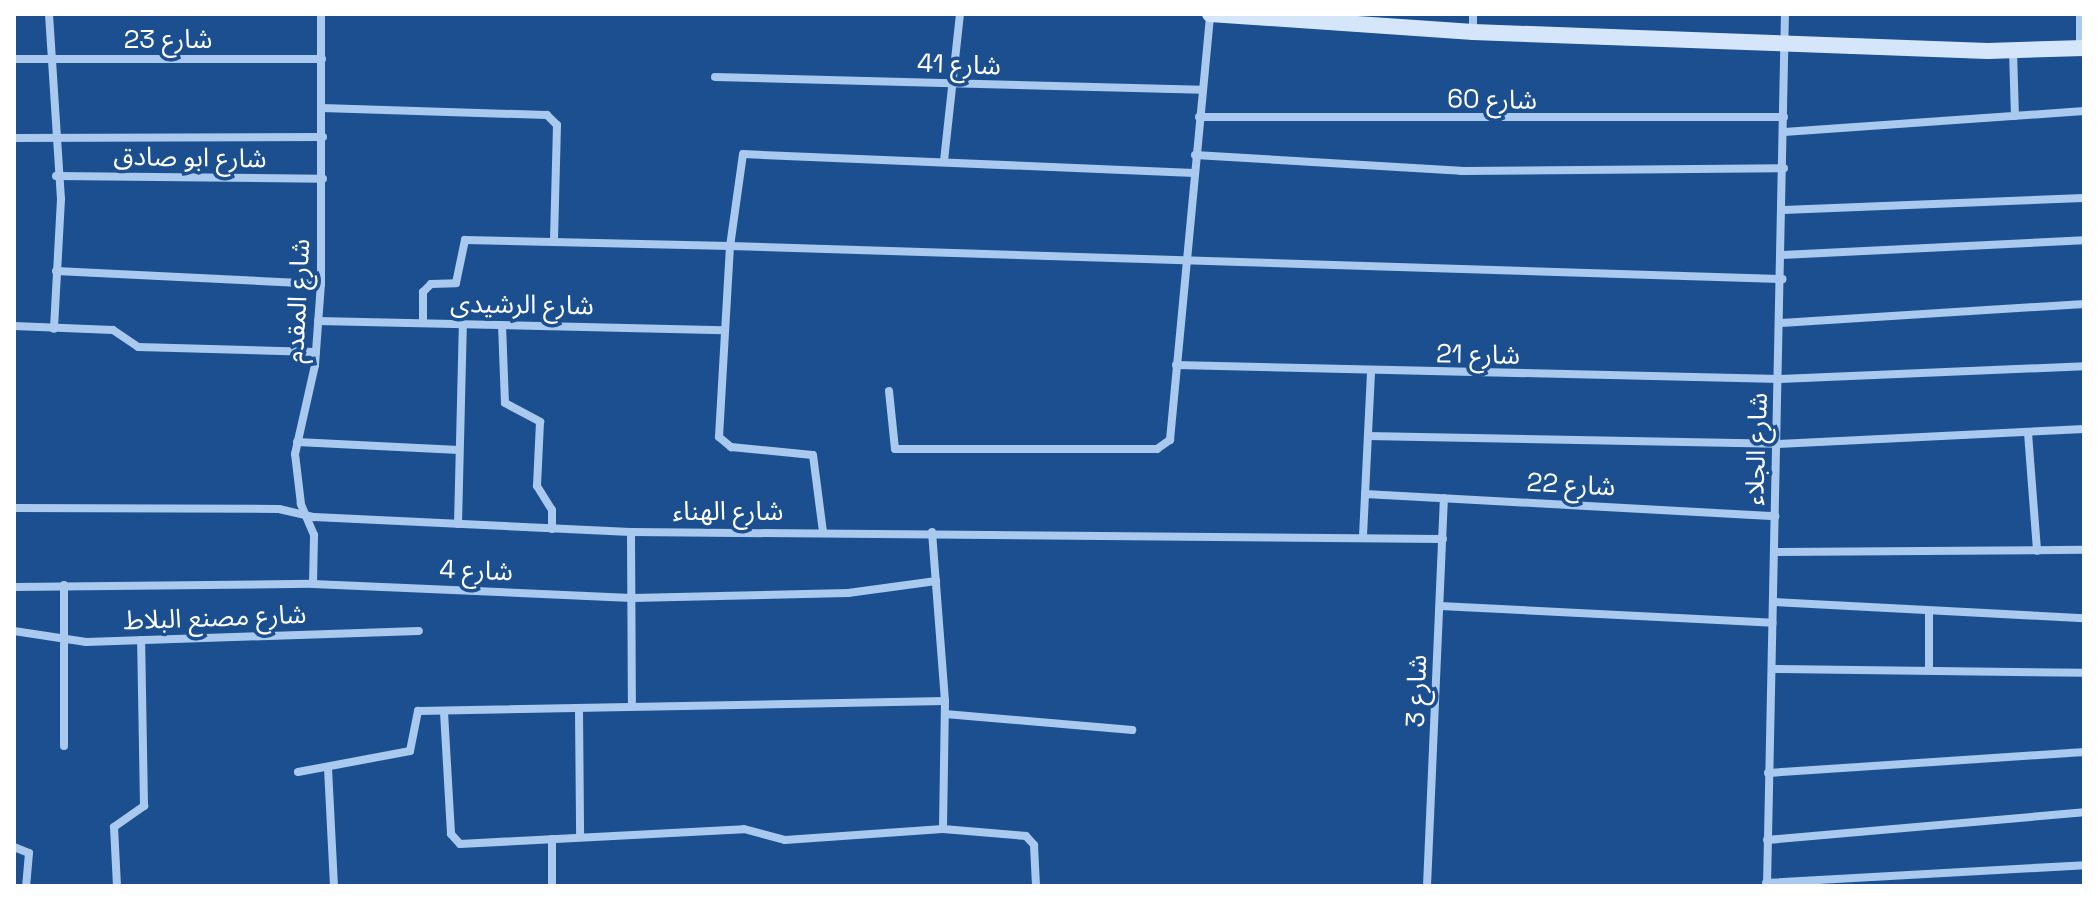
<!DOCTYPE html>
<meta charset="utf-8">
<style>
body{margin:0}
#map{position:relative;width:2098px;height:900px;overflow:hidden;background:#1b4f8f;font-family:"Space Grotesk","Noto Sans Arabic",sans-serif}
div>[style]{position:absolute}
.street>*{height:8px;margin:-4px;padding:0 4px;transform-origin:4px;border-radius:4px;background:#a9c9ee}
.secondary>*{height:16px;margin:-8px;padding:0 8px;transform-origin:8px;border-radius:8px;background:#d6e6fa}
span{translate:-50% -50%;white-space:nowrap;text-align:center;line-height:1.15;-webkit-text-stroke:7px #1b4f8f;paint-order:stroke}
.street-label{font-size:26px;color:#fff}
.frame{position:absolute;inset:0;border:16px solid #fff;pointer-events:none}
</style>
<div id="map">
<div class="street">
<div style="left:49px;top:14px;width:185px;rotate:86.3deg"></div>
<div style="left:61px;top:199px;width:130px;rotate:93.1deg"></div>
<div style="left:1473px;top:14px;width:18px;rotate:90deg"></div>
<div style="left:2080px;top:14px;width:34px;rotate:90deg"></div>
<div style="left:2013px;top:50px;width:66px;rotate:88.3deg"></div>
<div style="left:14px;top:59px;width:308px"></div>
<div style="left:715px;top:77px;width:487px;rotate:1.5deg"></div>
<div style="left:322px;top:108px;width:225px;rotate:1.8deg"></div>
<div style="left:547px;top:115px;width:14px;rotate:45deg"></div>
<div style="left:557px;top:125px;width:117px;rotate:91.5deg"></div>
<div style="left:1199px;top:117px;width:585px"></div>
<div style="left:1784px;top:132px;width:301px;rotate:-4deg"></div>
<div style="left:14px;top:138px;width:309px;rotate:-0.2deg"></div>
<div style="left:1195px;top:155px;width:266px;rotate:3.4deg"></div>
<div style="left:1461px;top:171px;width:323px;rotate:-0.5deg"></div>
<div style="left:944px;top:161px;width:148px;rotate:-83.8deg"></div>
<div style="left:1194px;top:173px;width:451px;rotate:-177.6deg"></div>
<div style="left:743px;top:154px;width:93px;rotate:98deg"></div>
<div style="left:730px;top:246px;width:1053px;rotate:1.8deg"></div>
<div style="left:56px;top:176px;width:267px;rotate:0.6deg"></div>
<div style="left:1783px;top:210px;width:301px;rotate:-2.3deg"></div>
<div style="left:1782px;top:255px;width:302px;rotate:-2.8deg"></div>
<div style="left:56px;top:271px;width:265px;rotate:2.8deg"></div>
<div style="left:318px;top:321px;width:406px;rotate:1.3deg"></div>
<div style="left:423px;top:323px;width:31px;rotate:-90deg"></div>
<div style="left:423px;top:292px;width:11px;rotate:-45deg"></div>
<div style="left:431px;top:284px;width:25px;rotate:-2deg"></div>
<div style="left:456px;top:283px;width:44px;rotate:-78.2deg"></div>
<div style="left:465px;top:240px;width:265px;rotate:1.3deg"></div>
<div style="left:730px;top:246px;width:191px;rotate:93.3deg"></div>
<div style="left:719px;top:437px;width:16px;rotate:40deg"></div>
<div style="left:731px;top:447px;width:82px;rotate:5.6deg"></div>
<div style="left:813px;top:455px;width:78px;rotate:82.6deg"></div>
<div style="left:1781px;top:323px;width:304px;rotate:-3.6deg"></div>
<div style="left:502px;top:325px;width:78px;rotate:87.8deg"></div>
<div style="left:505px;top:403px;width:40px;rotate:28deg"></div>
<div style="left:540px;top:422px;width:64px;rotate:92.7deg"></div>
<div style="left:537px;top:486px;width:28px;rotate:58deg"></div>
<div style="left:552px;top:510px;width:19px;rotate:90deg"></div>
<div style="left:14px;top:326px;width:99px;rotate:2.3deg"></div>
<div style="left:113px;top:330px;width:30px;rotate:34deg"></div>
<div style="left:138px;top:347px;width:178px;rotate:1.6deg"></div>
<div style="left:1176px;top:365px;width:604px;rotate:1.33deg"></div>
<div style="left:1780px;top:379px;width:304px;rotate:-2.4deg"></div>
<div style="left:889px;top:391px;width:58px;rotate:84.1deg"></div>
<div style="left:895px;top:449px;width:262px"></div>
<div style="left:1157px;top:449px;width:16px;rotate:-35deg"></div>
<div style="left:1170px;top:440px;width:428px;rotate:-84.6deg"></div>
<div style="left:2028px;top:433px;width:118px;rotate:85.6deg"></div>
<div style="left:1368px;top:436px;width:409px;rotate:1.1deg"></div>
<div style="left:1777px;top:444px;width:307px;rotate:-2.8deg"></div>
<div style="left:297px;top:442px;width:162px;rotate:2.8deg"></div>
<div style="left:1365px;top:494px;width:411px;rotate:3.1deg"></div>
<div style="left:14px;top:508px;width:265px;rotate:0.2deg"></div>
<div style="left:279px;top:509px;width:36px;rotate:13deg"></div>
<div style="left:314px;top:517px;width:317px;rotate:2.7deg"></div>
<div style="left:631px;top:532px;width:812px;rotate:0.49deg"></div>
<div style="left:458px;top:524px;width:200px;rotate:-88.6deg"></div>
<div style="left:631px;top:532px;width:170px;rotate:89.7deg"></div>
<div style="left:932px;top:532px;width:169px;rotate:85.6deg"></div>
<div style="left:1363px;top:536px;width:162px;rotate:-87.2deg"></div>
<div style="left:1775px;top:552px;width:309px;rotate:-0.4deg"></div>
<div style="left:313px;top:584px;width:49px;rotate:-88.8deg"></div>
<div style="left:314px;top:535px;width:34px;rotate:-113deg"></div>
<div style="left:301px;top:504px;width:50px;rotate:-96.8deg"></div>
<div style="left:295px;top:454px;width:91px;rotate:-77.3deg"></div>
<div style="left:315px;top:365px;width:81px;rotate:-85.8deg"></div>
<div style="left:321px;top:284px;width:270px;rotate:-90deg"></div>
<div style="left:14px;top:587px;width:299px;rotate:-0.6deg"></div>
<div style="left:313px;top:584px;width:319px;rotate:2.5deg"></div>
<div style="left:632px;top:598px;width:216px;rotate:-1.3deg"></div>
<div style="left:848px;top:593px;width:89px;rotate:-7.8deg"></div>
<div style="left:1774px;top:602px;width:310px;rotate:3deg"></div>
<div style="left:1440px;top:606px;width:333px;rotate:2.9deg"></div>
<div style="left:1929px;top:612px;width:58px;rotate:90deg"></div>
<div style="left:14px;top:631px;width:73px;rotate:8.7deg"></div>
<div style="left:86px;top:642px;width:333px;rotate:-1.9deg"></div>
<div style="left:1773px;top:669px;width:311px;rotate:0.7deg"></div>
<div style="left:579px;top:709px;width:127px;rotate:89.5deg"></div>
<div style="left:444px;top:712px;width:122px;rotate:86.7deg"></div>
<div style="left:451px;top:834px;width:13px;rotate:48deg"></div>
<div style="left:460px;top:844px;width:284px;rotate:-3deg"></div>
<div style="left:744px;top:829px;width:42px;rotate:15deg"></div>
<div style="left:785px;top:840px;width:158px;rotate:-4deg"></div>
<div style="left:943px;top:829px;width:83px;rotate:4.8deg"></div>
<div style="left:1026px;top:836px;width:12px;rotate:48deg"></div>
<div style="left:1034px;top:845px;width:41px;rotate:87.2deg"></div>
<div style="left:945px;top:714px;width:188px;rotate:4.9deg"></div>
<div style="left:64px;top:746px;width:161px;rotate:-90deg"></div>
<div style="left:328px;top:768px;width:118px;rotate:87.1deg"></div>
<div style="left:298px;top:772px;width:114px;rotate:-10.6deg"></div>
<div style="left:410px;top:751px;width:41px;rotate:-78.7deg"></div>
<div style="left:418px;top:711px;width:527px;rotate:-1.09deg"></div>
<div style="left:945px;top:701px;width:128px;rotate:90.9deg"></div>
<div style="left:1768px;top:773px;width:317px;rotate:-3.8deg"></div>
<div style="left:1767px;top:840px;width:318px;rotate:-5deg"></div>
<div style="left:14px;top:847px;width:16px;rotate:22deg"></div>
<div style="left:29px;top:853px;width:33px;rotate:95deg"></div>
<div style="left:1766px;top:883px;width:319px;rotate:-3.2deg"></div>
<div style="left:117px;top:886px;width:59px;rotate:-92.9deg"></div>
<div style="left:114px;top:827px;width:37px;rotate:-35deg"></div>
<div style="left:144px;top:806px;width:166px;rotate:-91deg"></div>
<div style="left:552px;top:886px;width:47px;rotate:-90deg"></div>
<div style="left:1427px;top:886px;width:388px;rotate:-87.5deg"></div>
<div style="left:1767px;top:886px;width:872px;rotate:-88.82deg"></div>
</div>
<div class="secondary">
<div style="left:1210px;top:14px;width:264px;rotate:3.9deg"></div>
<div style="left:1473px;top:32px;width:515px;rotate:2.11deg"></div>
<div style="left:1988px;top:51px;width:96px;rotate:-1.8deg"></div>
</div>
<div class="street-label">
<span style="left:168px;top:40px">شارع 23</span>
<span style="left:959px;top:65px;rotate:2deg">شارع 41</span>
<span style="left:1492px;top:100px;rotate:1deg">شارع 60</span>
<span style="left:190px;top:158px;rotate:1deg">شارع ابو صادق</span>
<span style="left:298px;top:301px;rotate:-87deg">شارع المقدم</span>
<span style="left:522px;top:305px;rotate:1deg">شارع الرشيدى</span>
<span style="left:1478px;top:355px;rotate:1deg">شارع 21</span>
<span style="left:1757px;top:449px;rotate:-88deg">شارع الجلاء</span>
<span style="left:1571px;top:485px;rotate:3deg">شارع 22</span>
<span style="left:728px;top:512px">شارع الهناء</span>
<span style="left:476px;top:571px;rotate:2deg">شارع 4</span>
<span style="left:215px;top:618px;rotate:-2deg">شارع مصنع البلاط</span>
<span style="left:1417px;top:691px;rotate:-88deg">شارع 3</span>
</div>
<div class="frame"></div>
</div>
